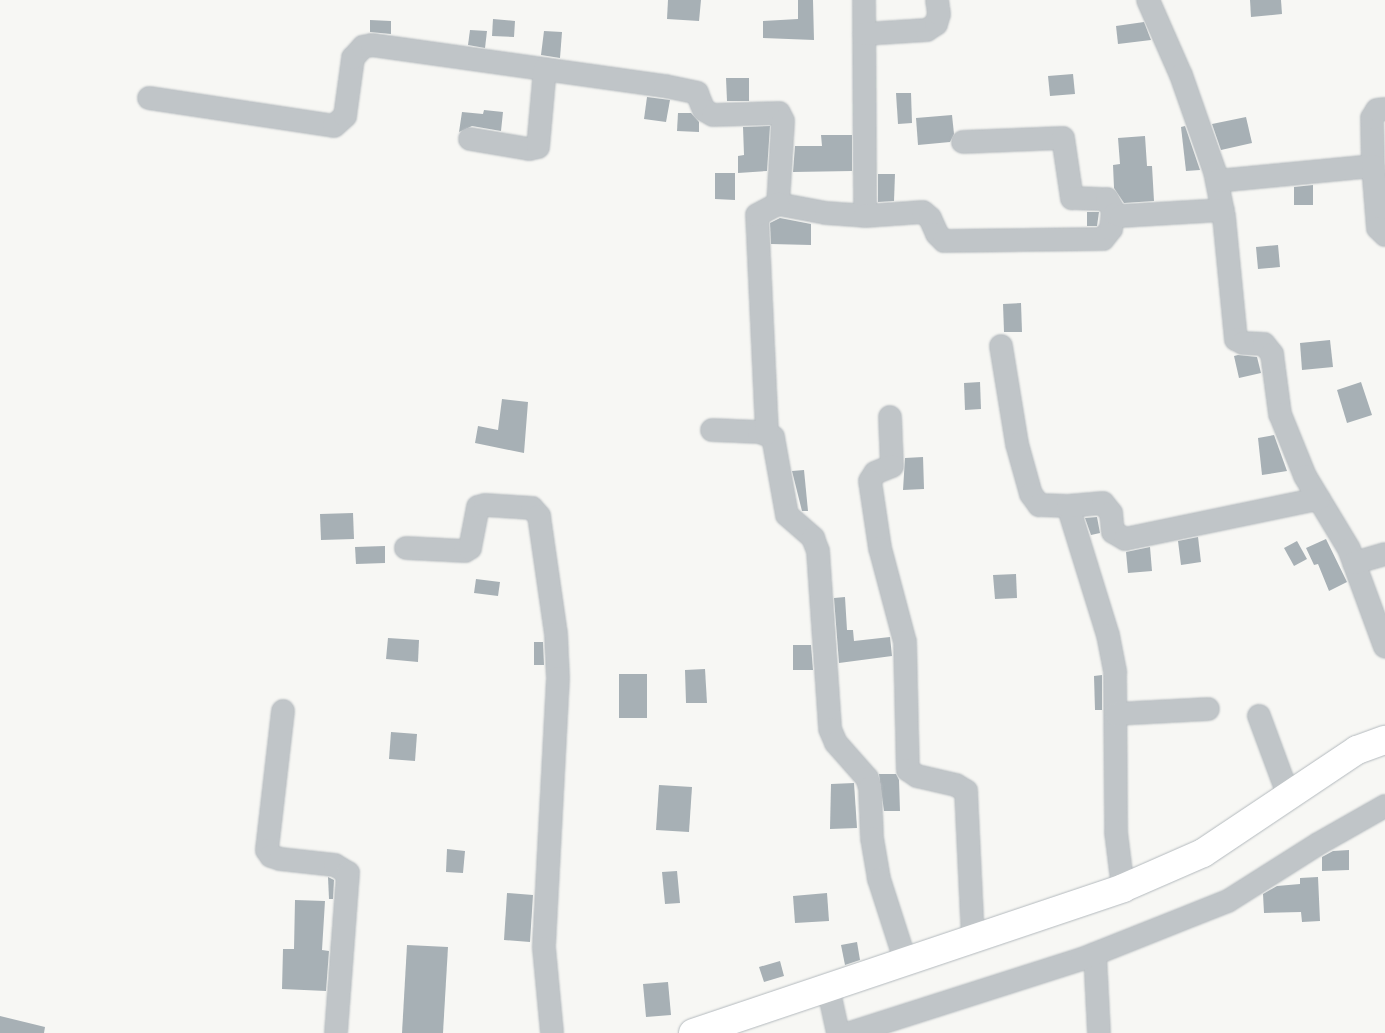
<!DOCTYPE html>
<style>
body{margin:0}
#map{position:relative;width:1385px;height:1033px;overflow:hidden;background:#f7f7f4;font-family:"PT Sans",sans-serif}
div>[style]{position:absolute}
.building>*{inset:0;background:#a7b0b5}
.roads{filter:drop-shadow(0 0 1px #b3b9bd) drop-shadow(0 0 1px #b3b9bd)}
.street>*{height:22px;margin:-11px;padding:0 11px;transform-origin:11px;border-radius:11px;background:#c0c5c8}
.secondary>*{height:28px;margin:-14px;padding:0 14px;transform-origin:14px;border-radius:14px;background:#fff}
span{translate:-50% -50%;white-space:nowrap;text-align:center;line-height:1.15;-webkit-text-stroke:5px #fff;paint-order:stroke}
</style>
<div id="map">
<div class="building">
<div style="clip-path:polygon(668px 0,701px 0,699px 21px,667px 19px)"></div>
<div style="clip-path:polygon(798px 0,813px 0,814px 40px,763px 38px,763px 21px,798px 19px)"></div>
<div style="clip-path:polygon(1250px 0,1281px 0,1282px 14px,1251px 17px)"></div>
<div style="clip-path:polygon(493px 19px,515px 21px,514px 37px,492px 36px)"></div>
<div style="clip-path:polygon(370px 20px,391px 21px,391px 34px,370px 32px)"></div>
<div style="clip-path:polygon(1144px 22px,1151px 40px,1118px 44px,1116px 26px)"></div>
<div style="clip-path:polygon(470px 30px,487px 31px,485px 48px,468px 45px)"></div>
<div style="clip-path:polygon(544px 31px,562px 32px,560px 58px,541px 55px)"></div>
<div style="clip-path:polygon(1073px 74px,1075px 94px,1050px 96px,1048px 76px)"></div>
<div style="clip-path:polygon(726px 78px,749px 78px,749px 101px,727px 101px)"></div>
<div style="clip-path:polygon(896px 93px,911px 93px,912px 123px,898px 124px)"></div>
<div style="clip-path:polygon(647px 97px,670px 100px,666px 122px,644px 119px)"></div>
<div style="clip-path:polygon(484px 110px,503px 112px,501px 131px,472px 126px,459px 132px,462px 112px,483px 114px)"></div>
<div style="clip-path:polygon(678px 113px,691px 113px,699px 122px,699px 132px,677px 131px)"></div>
<div style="clip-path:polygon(952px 115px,954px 134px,950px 142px,918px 145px,916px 118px)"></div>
<div style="clip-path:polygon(1246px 117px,1252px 143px,1221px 150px,1212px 124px)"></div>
<div style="clip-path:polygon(770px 126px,767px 171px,738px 173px,738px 156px,744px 155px,743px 127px)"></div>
<div style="clip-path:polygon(1185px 126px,1200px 170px,1186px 171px,1181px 127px)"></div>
<div style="clip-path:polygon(821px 135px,852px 135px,852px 171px,793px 172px,795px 146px,822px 146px)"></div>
<div style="clip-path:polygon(1145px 136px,1147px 166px,1152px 166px,1154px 201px,1124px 203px,1114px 188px,1113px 165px,1120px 164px,1118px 138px)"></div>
<div style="clip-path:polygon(715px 173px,735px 173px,735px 200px,715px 199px)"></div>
<div style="clip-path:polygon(878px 174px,895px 174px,894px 201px,878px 202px)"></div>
<div style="clip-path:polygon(1313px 185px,1313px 205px,1294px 205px,1294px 187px)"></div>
<div style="clip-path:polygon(1087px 212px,1099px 212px,1097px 226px,1087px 226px)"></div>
<div style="clip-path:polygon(780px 218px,811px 224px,811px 245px,771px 244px,770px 223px)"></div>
<div style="clip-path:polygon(1278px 245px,1280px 267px,1258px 269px,1256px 247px)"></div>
<div style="clip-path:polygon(1021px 303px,1022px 332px,1004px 332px,1003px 304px)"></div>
<div style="clip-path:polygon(1330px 340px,1333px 367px,1302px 370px,1300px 343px)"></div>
<div style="clip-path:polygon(1238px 355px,1257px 357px,1261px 373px,1239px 378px,1234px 356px)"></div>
<div style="clip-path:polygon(980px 382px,981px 409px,965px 410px,964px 383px)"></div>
<div style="clip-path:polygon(1361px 382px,1372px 415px,1347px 423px,1337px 390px)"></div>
<div style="clip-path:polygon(502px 399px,528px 402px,524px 453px,475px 443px,478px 426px,498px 430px)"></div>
<div style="clip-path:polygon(1274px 435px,1287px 471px,1262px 475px,1258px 438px)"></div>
<div style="clip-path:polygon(923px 457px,924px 489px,903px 490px,905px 458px)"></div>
<div style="clip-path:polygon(804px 470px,808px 511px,802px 511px,792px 471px)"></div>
<div style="clip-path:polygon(353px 513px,354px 539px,321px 540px,320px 514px)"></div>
<div style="clip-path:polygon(1097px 517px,1100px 533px,1091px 535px,1085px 518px)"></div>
<div style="clip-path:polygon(1198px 537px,1201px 562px,1181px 565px,1178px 541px)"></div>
<div style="clip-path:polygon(1326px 539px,1347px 582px,1329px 591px,1318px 564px,1314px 565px,1306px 548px)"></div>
<div style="clip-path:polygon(1297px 541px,1307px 559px,1294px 566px,1284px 548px)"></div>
<div style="clip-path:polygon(385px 546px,385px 563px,356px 564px,355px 547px)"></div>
<div style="clip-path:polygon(1150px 547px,1152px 571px,1128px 573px,1126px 552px)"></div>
<div style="clip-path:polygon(1016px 574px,1017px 598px,995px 599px,993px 575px)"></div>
<div style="clip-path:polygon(476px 579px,500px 582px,498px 596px,474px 593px)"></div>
<div style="clip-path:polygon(845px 597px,847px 630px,853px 630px,854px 641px,890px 637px,892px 656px,839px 663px,834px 598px)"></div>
<div style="clip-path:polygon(388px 638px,419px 640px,418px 662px,386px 659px)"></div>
<div style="clip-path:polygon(534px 642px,543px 642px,544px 665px,534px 665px)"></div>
<div style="clip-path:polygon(793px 645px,811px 645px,813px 670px,793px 670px)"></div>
<div style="clip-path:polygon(705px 669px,707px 703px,686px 703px,685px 670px)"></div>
<div style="clip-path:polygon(619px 674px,647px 674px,647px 718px,619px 718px)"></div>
<div style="clip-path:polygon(1102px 675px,1102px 710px,1095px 710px,1094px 676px)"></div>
<div style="clip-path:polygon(391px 732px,417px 734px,415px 761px,389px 759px)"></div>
<div style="clip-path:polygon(879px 774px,896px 774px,899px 780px,900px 811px,884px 811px)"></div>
<div style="clip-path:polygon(854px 783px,857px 828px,830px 829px,831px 784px)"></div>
<div style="clip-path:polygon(659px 785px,692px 787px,689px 832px,656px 830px)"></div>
<div style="clip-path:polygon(447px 849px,465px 851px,463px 873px,446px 872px)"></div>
<div style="clip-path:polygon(1349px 850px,1349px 870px,1322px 871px,1322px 857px,1333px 851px)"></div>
<div style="clip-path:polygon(677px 871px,680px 903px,665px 904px,662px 872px)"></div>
<div style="clip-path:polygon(328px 877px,334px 880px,333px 899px,329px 899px)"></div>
<div style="clip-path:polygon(1318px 877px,1320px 921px,1302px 922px,1301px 912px,1264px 913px,1263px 894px,1277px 886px,1300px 884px,1300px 878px)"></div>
<div style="clip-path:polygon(507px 893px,533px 895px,530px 942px,504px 940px)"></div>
<div style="clip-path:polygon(827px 893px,829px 921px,795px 923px,793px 896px)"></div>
<div style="clip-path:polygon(295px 900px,325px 901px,322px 950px,329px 951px,326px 991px,282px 989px,283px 949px,294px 949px)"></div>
<div style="clip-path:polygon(857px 942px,860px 960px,845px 965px,841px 945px)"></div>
<div style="clip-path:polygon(407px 945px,448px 947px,443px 1033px,402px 1033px)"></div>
<div style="clip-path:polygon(780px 961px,784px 976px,764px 982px,759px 967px)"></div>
<div style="clip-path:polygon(668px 982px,671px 1015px,646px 1017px,643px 984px)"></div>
<div style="clip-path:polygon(0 1016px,45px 1027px,44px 1033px,0 1033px)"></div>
</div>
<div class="roads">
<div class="street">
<div style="left:864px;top:0;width:216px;rotate:89.7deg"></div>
<div style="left:1148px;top:0;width:82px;rotate:66.3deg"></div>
<div style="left:1181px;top:75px;width:103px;rotate:70.7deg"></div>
<div style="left:1215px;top:172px;width:46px;rotate:78.7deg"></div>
<div style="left:1224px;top:217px;width:123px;rotate:84.4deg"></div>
<div style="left:1236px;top:339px;width:8px;rotate:30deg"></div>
<div style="left:1243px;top:343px;width:21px;rotate:3deg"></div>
<div style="left:1264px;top:344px;width:13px;rotate:51deg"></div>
<div style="left:1272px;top:354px;width:61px;rotate:82.4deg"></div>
<div style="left:1280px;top:414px;width:67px;rotate:68deg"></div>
<div style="left:1305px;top:476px;width:85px;rotate:58.9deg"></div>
<div style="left:1349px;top:549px;width:104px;rotate:69.8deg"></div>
<div style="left:864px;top:34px;width:63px;rotate:-3.6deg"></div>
<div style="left:927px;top:30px;width:11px;rotate:-34deg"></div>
<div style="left:936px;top:24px;width:10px;rotate:-73deg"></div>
<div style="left:939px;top:14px;width:14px;rotate:-98deg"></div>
<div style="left:149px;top:98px;width:187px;rotate:8.6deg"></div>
<div style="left:334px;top:126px;width:15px;rotate:-42deg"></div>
<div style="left:345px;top:116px;width:59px;rotate:-82.1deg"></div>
<div style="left:353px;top:58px;width:15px;rotate:-48deg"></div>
<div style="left:363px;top:47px;width:9px;rotate:-13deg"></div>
<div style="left:372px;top:45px;width:296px;rotate:8deg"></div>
<div style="left:665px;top:86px;width:33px;rotate:12deg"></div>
<div style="left:697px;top:93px;width:18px;rotate:68deg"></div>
<div style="left:704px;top:110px;width:10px;rotate:29deg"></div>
<div style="left:713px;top:115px;width:66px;rotate:-1.7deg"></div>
<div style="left:779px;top:113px;width:9px;rotate:63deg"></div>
<div style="left:783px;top:121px;width:83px;rotate:93.4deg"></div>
<div style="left:778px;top:204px;width:49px;rotate:10.6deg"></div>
<div style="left:826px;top:213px;width:39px;rotate:4deg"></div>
<div style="left:865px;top:216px;width:58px;rotate:-3.9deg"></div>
<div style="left:923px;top:212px;width:9px;rotate:41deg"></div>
<div style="left:930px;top:218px;width:17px;rotate:66deg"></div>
<div style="left:937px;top:234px;width:10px;rotate:45deg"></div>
<div style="left:944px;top:241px;width:159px;rotate:-0.7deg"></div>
<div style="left:1103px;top:239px;width:13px;rotate:-51deg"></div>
<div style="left:1111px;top:229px;width:18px;rotate:-84deg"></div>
<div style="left:470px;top:139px;width:60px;rotate:9.6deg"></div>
<div style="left:529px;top:149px;width:9px;rotate:-13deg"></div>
<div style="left:538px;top:147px;width:78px;rotate:-84.9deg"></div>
<div style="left:963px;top:142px;width:100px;rotate:-2.3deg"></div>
<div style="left:1063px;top:138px;width:61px;rotate:81.5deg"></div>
<div style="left:1072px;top:198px;width:35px;rotate:2deg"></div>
<div style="left:1107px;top:199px;width:17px;rotate:62deg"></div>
<div style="left:1115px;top:214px;width:6px;rotate:18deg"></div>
<div style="left:1121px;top:216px;width:102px;rotate:-3.4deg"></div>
<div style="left:1373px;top:166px;width:48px;rotate:-91.2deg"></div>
<div style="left:1372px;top:118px;width:9px;rotate:-58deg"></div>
<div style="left:1377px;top:110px;width:8px;rotate:-7deg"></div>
<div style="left:1217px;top:181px;width:157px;rotate:-5.5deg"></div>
<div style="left:1373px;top:166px;width:62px;rotate:85.4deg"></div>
<div style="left:1378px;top:228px;width:10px;rotate:45deg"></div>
<div style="left:1001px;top:346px;width:99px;rotate:80.7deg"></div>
<div style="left:1017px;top:444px;width:52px;rotate:74.4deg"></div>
<div style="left:1031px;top:494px;width:14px;rotate:54deg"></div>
<div style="left:1039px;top:505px;width:29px;rotate:2deg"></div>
<div style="left:1068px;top:506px;width:135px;rotate:72.8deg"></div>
<div style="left:1108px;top:635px;width:38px;rotate:79deg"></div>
<div style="left:1115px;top:672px;width:160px;rotate:89.6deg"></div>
<div style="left:1116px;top:832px;width:56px;rotate:82.9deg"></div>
<div style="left:890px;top:417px;width:49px;rotate:87.7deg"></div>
<div style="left:892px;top:466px;width:18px;rotate:158deg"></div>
<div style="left:875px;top:473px;width:9px;rotate:122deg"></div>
<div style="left:870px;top:481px;width:68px;rotate:81.5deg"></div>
<div style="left:880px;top:548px;width:97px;rotate:75.1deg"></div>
<div style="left:905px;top:642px;width:128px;rotate:88.7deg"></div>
<div style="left:908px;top:770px;width:11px;rotate:34deg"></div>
<div style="left:917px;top:776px;width:40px;rotate:13deg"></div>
<div style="left:956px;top:785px;width:12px;rotate:31deg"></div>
<div style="left:966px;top:791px;width:148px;rotate:87.3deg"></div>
<div style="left:712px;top:430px;width:47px;rotate:2.4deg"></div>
<div style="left:759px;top:432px;width:15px;rotate:20deg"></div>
<div style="left:773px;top:437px;width:79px;rotate:79.8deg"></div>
<div style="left:787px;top:515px;width:35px;rotate:41deg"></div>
<div style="left:813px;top:538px;width:14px;rotate:69deg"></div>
<div style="left:818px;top:551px;width:178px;rotate:86.1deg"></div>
<div style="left:830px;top:729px;width:15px;rotate:67deg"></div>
<div style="left:836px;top:743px;width:47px;rotate:48.5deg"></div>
<div style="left:867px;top:778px;width:10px;rotate:73deg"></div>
<div style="left:870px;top:788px;width:50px;rotate:87.7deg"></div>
<div style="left:872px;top:838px;width:42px;rotate:80.3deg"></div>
<div style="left:879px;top:879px;width:88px;rotate:72.2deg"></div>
<div style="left:767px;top:433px;width:218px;rotate:-92.6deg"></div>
<div style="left:757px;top:215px;width:24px;rotate:-28deg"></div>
<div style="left:1068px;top:506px;width:35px;rotate:-5deg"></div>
<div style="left:1103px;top:503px;width:13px;rotate:51deg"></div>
<div style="left:1111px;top:513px;width:19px;rotate:84deg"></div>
<div style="left:1113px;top:532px;width:14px;rotate:30deg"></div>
<div style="left:1125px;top:539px;width:198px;rotate:-11.7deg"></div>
<div style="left:406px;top:548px;width:59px;rotate:2.9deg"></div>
<div style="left:465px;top:551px;width:6px;rotate:-31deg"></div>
<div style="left:470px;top:548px;width:42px;rotate:-79deg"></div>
<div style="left:478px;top:507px;width:7px;rotate:-16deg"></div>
<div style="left:485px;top:505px;width:47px;rotate:3.7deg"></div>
<div style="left:532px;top:508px;width:11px;rotate:49deg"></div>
<div style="left:539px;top:516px;width:119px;rotate:81.8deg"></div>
<div style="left:556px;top:634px;width:44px;rotate:87.4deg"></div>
<div style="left:558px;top:678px;width:270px;rotate:93deg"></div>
<div style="left:544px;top:948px;width:85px;rotate:84.6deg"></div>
<div style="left:1354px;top:563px;width:32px;rotate:-16deg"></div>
<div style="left:283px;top:711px;width:140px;rotate:96.6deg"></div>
<div style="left:267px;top:850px;width:7px;rotate:56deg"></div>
<div style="left:271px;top:856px;width:9px;rotate:18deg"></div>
<div style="left:280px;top:859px;width:55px;rotate:6.2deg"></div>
<div style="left:335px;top:865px;width:15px;rotate:32deg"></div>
<div style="left:348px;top:873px;width:160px;rotate:94.3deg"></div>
<div style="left:1116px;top:714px;width:92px;rotate:-3.1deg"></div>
<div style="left:1259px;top:716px;width:86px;rotate:69.7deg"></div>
<div style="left:1095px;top:954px;width:79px;rotate:87.1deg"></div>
<div style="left:828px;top:987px;width:47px;rotate:77.7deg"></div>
<div style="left:850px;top:1033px;width:244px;rotate:-17.7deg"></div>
<div style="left:1082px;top:959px;width:157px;rotate:-21.7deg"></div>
<div style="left:1228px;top:901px;width:107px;rotate:-32.3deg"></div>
<div style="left:1318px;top:844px;width:77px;rotate:-29.6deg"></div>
</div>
<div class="secondary">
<div style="left:693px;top:1033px;width:454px;rotate:-18.6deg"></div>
<div style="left:1123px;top:888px;width:87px;rotate:-23.6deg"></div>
<div style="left:1203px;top:853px;width:185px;rotate:-33.8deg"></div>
<div style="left:1357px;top:750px;width:30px;rotate:-20deg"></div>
</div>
</div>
</div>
